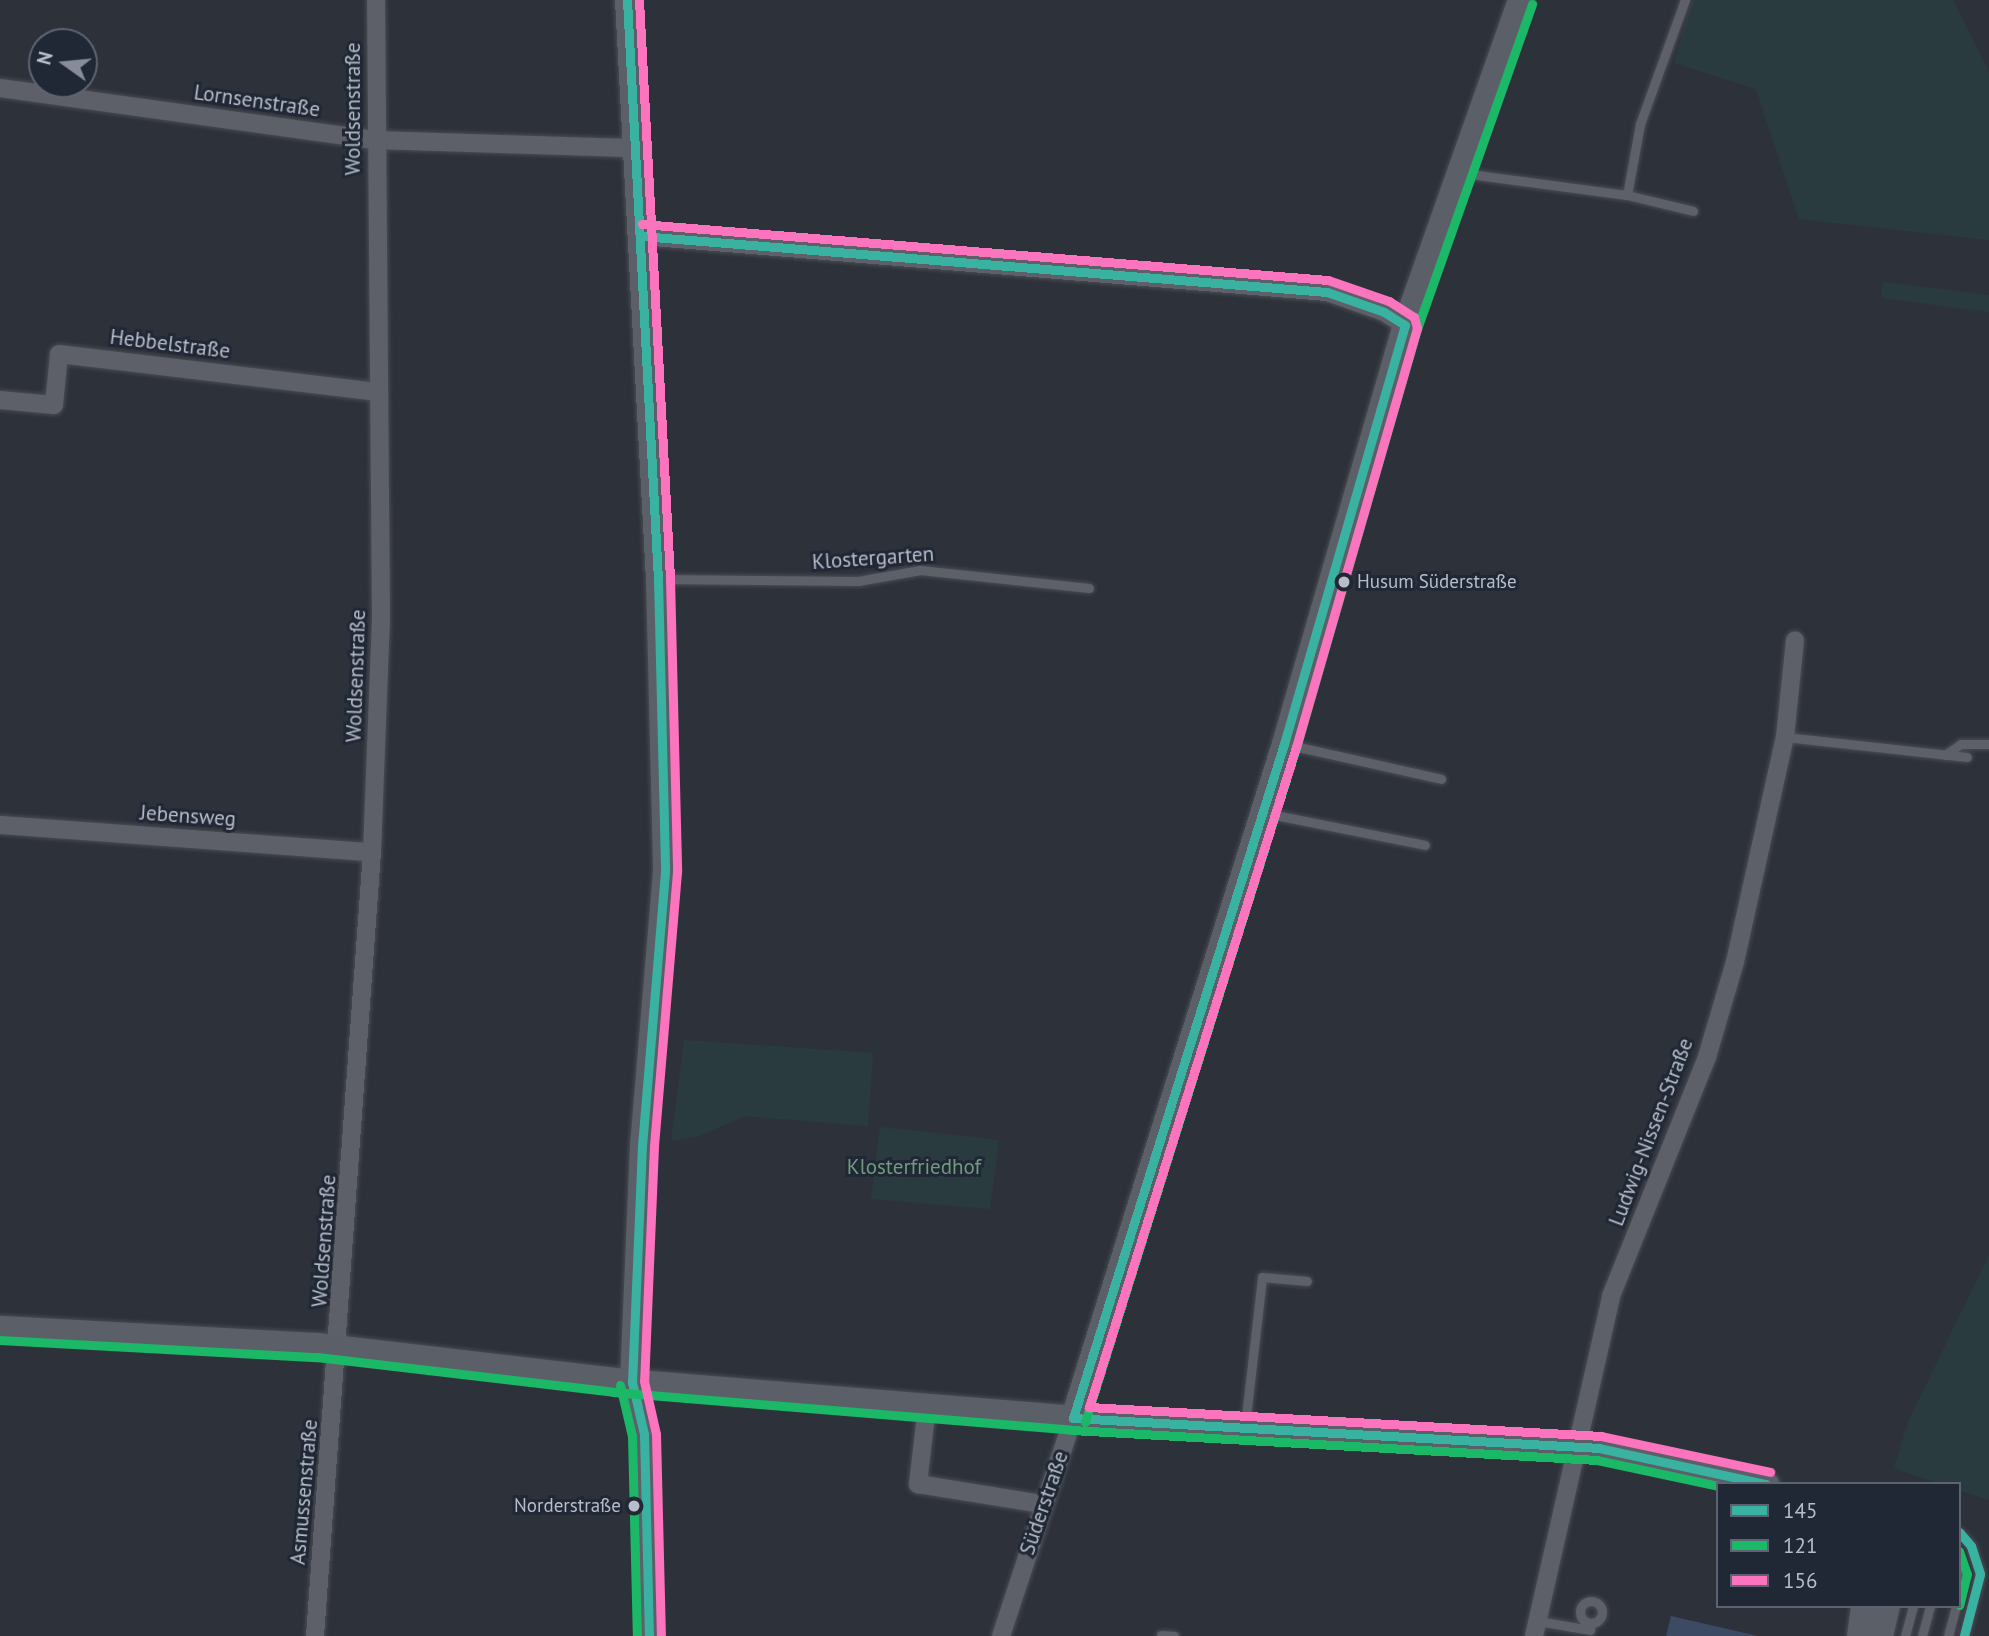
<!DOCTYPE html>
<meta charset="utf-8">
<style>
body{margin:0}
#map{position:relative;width:1989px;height:1636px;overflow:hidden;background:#2d313a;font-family:"PT Sans",sans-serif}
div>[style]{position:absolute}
.green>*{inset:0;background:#2a3b40}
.water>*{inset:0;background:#3c4a64}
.roads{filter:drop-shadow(0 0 2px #494c52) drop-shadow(0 0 2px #494c52)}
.lane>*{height:9px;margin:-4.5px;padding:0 4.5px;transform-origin:4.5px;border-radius:4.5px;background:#5d6068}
.lane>.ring{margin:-4.5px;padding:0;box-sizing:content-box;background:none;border:9px solid #5d6068;border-radius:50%}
.street>*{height:18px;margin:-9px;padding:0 9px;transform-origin:9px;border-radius:9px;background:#5d6068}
.secondary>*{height:24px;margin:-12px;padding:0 12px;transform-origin:12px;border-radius:12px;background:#5b5f67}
.bus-1>*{height:9px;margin:-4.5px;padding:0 4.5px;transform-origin:4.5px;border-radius:4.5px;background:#3ab2a2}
.bus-2>*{height:9px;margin:-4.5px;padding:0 4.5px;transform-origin:4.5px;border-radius:4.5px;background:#1ab867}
.bus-3>*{height:9px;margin:-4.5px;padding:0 4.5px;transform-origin:4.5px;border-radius:4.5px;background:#fc73be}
.dots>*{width:19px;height:19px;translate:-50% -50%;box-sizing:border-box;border:4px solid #202735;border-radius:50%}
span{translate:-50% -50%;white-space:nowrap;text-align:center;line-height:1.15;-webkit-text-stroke:6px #202735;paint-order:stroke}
.bus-label{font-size:19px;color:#b8bdca}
.left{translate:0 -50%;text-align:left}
.right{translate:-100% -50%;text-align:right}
.street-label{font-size:21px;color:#b8bdca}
.park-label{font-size:21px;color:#709b7d}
.legend{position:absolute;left:1716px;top:1482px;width:245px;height:126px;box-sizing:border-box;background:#202735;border:2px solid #5d6371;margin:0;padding:9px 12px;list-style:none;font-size:21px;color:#b8bdca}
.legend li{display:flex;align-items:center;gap:14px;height:35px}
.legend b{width:35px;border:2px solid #5d6371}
.north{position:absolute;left:28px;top:28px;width:70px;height:70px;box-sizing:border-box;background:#202735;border:2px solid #5d6371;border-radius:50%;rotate:285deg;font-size:19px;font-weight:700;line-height:28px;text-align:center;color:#b8bdca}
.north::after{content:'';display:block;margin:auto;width:24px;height:32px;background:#878c98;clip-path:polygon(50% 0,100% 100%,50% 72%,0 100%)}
</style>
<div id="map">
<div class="green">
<div style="clip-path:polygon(1692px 0,1953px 0,1989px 72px,1989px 240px,1799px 219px,1756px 89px,1674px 63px)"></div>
<div style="clip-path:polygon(1883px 282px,1989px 295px,1989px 312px,1881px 298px)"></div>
<div style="clip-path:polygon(684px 1040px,873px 1053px,868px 1126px,745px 1116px,699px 1136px,671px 1141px)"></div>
<div style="clip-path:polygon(880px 1127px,999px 1140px,990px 1209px,871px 1199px)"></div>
<div style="clip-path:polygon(1989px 1255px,1989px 1500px,1959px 1490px,1959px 1484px,1939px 1484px,1894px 1468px,1908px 1422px)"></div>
</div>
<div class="water">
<div style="clip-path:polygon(1671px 1616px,1758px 1636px,1666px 1636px)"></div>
</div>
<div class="roads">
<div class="lane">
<div style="left:1462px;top:173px;width:166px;rotate:7.6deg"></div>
<div style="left:1627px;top:195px;width:68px;rotate:13.6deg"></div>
<div style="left:1627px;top:195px;width:72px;rotate:-79.6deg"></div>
<div style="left:1640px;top:124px;width:132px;rotate:-70.1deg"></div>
<div style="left:659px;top:579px;width:199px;rotate:0.6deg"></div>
<div style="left:858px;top:581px;width:63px;rotate:-10.1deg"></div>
<div style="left:920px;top:570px;width:170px;rotate:6.1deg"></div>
<div style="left:1785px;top:737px;width:183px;rotate:6.3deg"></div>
<div style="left:1285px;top:744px;width:160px;rotate:12.6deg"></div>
<div style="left:1945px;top:755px;width:19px;rotate:-35deg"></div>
<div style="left:1961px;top:744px;width:28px"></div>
<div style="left:1265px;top:813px;width:163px;rotate:11.3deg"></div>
<div style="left:1245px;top:1425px;width:149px;rotate:-83.4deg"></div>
<div style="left:1262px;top:1277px;width:45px;rotate:5.1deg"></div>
<div style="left:1959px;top:1532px;width:18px;rotate:49deg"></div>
<div style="left:1971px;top:1546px;width:29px;rotate:72deg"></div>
<div style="left:1980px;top:1574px;width:64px;rotate:104.5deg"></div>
<div style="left:1959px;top:1569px;width:24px;rotate:90deg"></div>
<div class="ring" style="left:1580px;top:1601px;width:13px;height:13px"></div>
<div style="left:1538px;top:1621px;width:53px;rotate:9.8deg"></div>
<div style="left:1590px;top:1630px;width:7px;rotate:-90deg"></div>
<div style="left:1161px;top:1635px;width:13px;rotate:4deg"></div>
<div style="left:1905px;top:1636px;width:31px;rotate:-75deg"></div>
<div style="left:1922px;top:1636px;width:31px;rotate:-75deg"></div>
<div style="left:1948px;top:1636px;width:31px;rotate:-75deg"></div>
</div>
<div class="street">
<div style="left:0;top:88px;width:379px;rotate:7.9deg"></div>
<div style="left:375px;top:140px;width:260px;rotate:1.8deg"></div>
<div style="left:641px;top:236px;width:688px;rotate:4.67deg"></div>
<div style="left:1327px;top:292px;width:60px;rotate:19.3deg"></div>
<div style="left:1384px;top:312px;width:25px;rotate:32deg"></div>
<div style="left:0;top:400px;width:54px;rotate:5.3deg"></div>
<div style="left:54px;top:405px;width:51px;rotate:-84.4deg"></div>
<div style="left:59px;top:354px;width:322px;rotate:6.8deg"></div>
<div style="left:0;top:825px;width:373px;rotate:4.2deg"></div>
<div style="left:632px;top:1382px;width:53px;rotate:77deg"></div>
<div style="left:644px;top:1434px;width:202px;rotate:88.6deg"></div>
<div style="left:927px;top:1407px;width:78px;rotate:96.7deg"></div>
<div style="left:918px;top:1484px;width:126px;rotate:9.2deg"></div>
<div style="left:315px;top:1636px;width:786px;rotate:-85.84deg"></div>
<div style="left:372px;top:852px;width:233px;rotate:-87.8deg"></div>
<div style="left:381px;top:619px;width:619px;rotate:-90.46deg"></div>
<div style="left:1001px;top:1636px;width:230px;rotate:-71.7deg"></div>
<div style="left:1534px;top:1636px;width:349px;rotate:-77.2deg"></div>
<div style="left:1611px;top:1296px;width:258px;rotate:-68.1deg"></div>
<div style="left:1707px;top:1057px;width:99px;rotate:-73.6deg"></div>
<div style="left:1735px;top:962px;width:230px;rotate:-77.5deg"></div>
<div style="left:1785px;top:737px;width:97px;rotate:-84.1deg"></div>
</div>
<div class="secondary">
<div style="left:627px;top:0;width:580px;rotate:86.94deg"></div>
<div style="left:658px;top:579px;width:293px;rotate:88.6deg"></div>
<div style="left:665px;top:872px;width:274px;rotate:94.8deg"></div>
<div style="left:642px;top:1145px;width:237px;rotate:92.4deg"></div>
<div style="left:0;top:1328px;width:318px;rotate:3.1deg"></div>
<div style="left:318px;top:1345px;width:298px;rotate:6.7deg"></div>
<div style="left:614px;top:1380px;width:461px;rotate:4.7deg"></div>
<div style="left:1073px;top:1418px;width:527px;rotate:3.26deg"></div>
<div style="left:1599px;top:1448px;width:172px;rotate:12.1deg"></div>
<div style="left:1073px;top:1418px;width:706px;rotate:-72.62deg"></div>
<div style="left:1284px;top:744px;width:436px;rotate:-73.9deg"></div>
<div style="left:1405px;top:325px;width:345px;rotate:-70.5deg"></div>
<div style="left:1859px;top:1636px;width:30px;rotate:-82deg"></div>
<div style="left:1881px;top:1636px;width:31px;rotate:-77deg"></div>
</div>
</div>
<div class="bus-1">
<div style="left:627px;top:0;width:580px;rotate:86.94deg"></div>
<div style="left:658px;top:579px;width:293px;rotate:88.6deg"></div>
<div style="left:665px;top:872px;width:274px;rotate:94.8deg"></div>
<div style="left:642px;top:1145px;width:237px;rotate:92.4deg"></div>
<div style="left:632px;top:1382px;width:53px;rotate:77deg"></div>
<div style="left:644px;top:1434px;width:202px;rotate:88.6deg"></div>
<div style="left:641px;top:236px;width:688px;rotate:4.67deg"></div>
<div style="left:1327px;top:292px;width:60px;rotate:19.3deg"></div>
<div style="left:1384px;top:312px;width:25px;rotate:32deg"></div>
<div style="left:1073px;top:1418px;width:706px;rotate:-72.62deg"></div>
<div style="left:1284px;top:744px;width:436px;rotate:-73.9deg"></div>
<div style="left:1073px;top:1418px;width:527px;rotate:3.26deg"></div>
<div style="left:1599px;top:1448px;width:171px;rotate:12.2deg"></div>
<div style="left:1959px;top:1532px;width:18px;rotate:49deg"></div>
<div style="left:1971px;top:1546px;width:29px;rotate:72deg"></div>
<div style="left:1980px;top:1574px;width:64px;rotate:104.5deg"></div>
</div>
<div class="bus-2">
<div style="left:0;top:1340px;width:317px;rotate:3.1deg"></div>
<div style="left:317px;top:1357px;width:298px;rotate:6.7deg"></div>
<div style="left:613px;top:1392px;width:461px;rotate:4.7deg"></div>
<div style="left:1072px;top:1430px;width:526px;rotate:3.27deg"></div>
<div style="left:1597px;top:1460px;width:124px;rotate:12.1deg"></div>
<div style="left:620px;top:1385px;width:52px;rotate:76.8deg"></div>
<div style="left:632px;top:1436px;width:200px;rotate:88.6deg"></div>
<div style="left:1085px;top:1422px;width:706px;rotate:-72.62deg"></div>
<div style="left:1296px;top:748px;width:436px;rotate:-73.9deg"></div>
<div style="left:1417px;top:329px;width:345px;rotate:-70.5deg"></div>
<div style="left:1959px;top:1551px;width:24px;rotate:71deg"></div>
<div style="left:1967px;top:1574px;width:32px;rotate:104deg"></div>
</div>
<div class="bus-3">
<div style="left:639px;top:0;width:579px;rotate:86.93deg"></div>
<div style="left:670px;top:578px;width:294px;rotate:88.6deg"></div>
<div style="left:677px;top:872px;width:275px;rotate:94.8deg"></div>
<div style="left:654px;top:1146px;width:235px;rotate:92.4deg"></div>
<div style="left:644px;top:1381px;width:54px;rotate:77.2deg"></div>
<div style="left:656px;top:1434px;width:202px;rotate:88.6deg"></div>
<div style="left:642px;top:224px;width:688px;rotate:4.67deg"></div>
<div style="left:1328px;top:280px;width:65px;rotate:19deg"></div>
<div style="left:1389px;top:301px;width:30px;rotate:33deg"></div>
<div style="left:1414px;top:317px;width:11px;rotate:75deg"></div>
<div style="left:1417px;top:328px;width:436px;rotate:106.1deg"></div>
<div style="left:1296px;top:747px;width:692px;rotate:107.41deg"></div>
<div style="left:1089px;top:1407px;width:513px;rotate:3.24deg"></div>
<div style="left:1601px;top:1436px;width:173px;rotate:12deg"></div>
</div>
<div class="dots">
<div style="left:1344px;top:582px;background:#b8bdca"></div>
<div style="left:634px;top:1506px;background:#b8bdca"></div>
</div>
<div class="bus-label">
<span class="left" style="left:1357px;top:582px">Husum Süderstraße</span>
<span class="right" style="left:621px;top:1506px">Norderstraße</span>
</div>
<div class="street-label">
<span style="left:257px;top:101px;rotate:8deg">Lornsenstraße</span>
<span style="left:353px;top:109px;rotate:-90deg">Woldsenstraße</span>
<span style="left:170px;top:344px;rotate:7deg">Hebbelstraße</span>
<span style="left:873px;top:558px;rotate:-4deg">Klostergarten</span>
<span style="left:356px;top:676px;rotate:-88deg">Woldsenstraße</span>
<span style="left:188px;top:816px;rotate:4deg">Jebensweg</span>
<span style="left:1651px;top:1132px;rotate:-69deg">Ludwig-Nissen-Straße</span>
<span style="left:324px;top:1241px;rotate:-86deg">Woldsenstraße</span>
<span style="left:304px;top:1492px;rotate:-85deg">Asmussenstraße</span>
<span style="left:1044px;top:1503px;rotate:-71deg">Süderstraße</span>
</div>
<div class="park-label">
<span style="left:914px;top:1167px">Klosterfriedhof</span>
</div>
<ul class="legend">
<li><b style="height:9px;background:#3ab2a2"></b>145</li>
<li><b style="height:9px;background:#1ab867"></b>121</li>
<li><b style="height:9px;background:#fc73be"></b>156</li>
</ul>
<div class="north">N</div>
</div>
